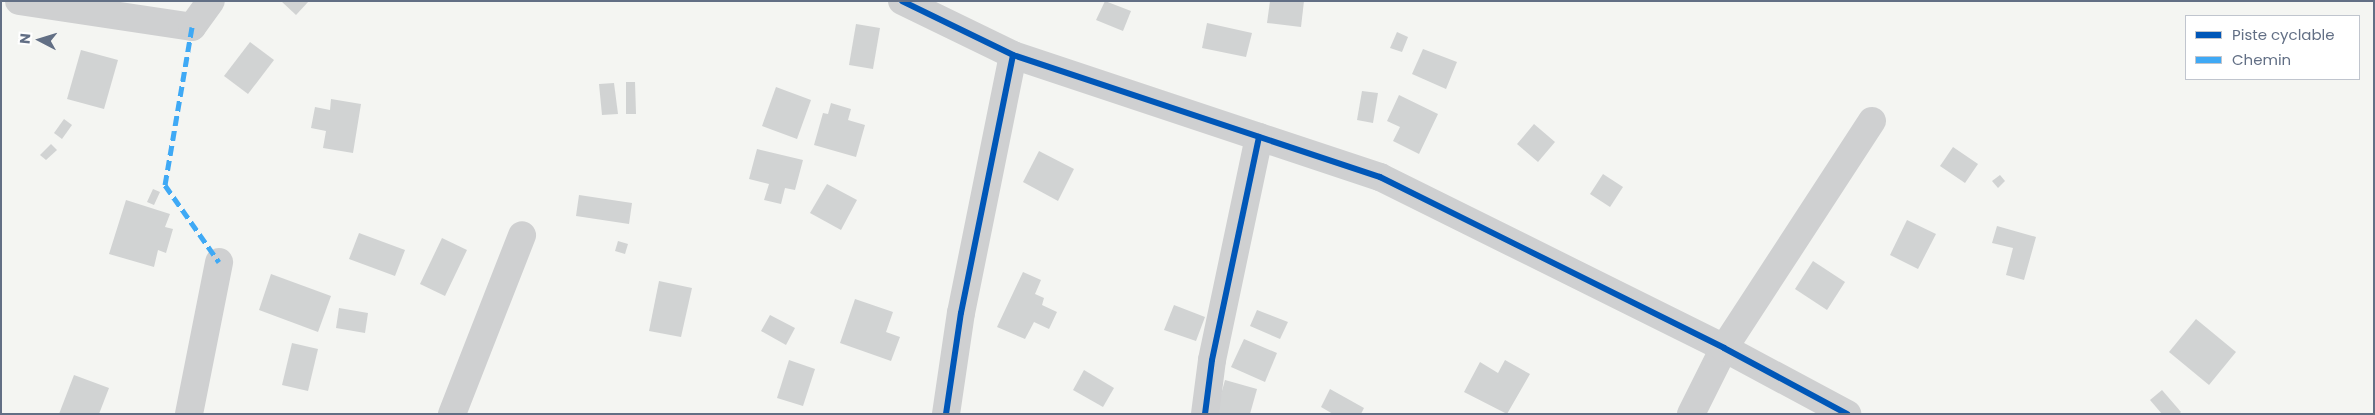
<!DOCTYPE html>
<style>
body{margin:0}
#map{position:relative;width:2375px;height:415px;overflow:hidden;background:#f4f5f2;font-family:Poppins,sans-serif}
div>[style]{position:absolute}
.building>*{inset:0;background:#d1d3d3}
.street>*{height:28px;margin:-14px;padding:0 14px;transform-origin:14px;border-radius:14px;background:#cfd0d1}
.quiet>*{height:5px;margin-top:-2.5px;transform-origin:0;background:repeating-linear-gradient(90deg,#3fa9f5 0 10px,transparent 0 15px)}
.cycleway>*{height:6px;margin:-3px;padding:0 3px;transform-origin:3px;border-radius:3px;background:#0057b8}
span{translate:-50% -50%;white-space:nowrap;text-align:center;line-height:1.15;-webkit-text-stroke:5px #fff;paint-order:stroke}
.frame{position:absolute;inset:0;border:2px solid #626f85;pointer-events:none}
.legend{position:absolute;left:2185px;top:15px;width:175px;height:65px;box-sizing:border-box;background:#fff;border:1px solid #c0c5ce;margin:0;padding:6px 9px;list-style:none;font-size:15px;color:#626f85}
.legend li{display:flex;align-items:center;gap:10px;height:25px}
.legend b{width:25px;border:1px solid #c0c5ce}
.north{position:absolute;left:15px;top:15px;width:50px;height:50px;-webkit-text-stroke:4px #fff;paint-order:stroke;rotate:275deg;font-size:14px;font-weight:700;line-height:20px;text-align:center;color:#626f85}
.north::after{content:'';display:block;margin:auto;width:18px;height:22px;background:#626f85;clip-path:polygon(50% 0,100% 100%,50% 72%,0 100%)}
</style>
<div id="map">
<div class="building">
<div style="clip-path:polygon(281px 1px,309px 1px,296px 15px)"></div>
<div style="clip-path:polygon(1105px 1px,1131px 11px,1123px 31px,1096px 20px)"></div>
<div style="clip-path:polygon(1270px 1px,1304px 1px,1301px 27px,1267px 23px)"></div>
<div style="clip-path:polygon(1207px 23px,1252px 33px,1246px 57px,1202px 48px)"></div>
<div style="clip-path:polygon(856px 24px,880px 28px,873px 69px,849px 65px)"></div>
<div style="clip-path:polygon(1397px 32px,1408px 37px,1402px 52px,1390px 48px)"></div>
<div style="clip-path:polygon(250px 42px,274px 60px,248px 94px,224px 76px)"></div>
<div style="clip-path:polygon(1423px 49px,1457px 62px,1446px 89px,1412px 74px)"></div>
<div style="clip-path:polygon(81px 50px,118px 60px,104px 109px,67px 99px)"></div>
<div style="clip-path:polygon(626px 82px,635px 82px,636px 114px,626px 114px)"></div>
<div style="clip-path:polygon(614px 83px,618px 114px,602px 115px,599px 84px)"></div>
<div style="clip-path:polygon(776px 87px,811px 100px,797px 139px,762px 126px)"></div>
<div style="clip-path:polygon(1362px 91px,1378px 93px,1373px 123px,1357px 120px)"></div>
<div style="clip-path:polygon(1399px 95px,1438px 114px,1419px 154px,1393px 141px,1400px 127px,1387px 121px)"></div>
<div style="clip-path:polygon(331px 99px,361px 104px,353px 153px,323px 148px,326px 131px,311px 128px,315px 107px,330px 110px)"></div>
<div style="clip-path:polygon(831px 103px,851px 109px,848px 120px,865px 125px,856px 157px,814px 145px,823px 113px,828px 114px)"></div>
<div style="clip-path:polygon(64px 119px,72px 125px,62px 139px,54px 133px)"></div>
<div style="clip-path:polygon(1534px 124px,1555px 142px,1538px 162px,1517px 144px)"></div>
<div style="clip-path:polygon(51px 144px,57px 150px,46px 160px,40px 155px)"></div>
<div style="clip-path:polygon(1953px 147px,1978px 164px,1965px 183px,1940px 166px)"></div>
<div style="clip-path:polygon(757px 149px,803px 160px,795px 190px,785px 188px,781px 204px,764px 200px,769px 184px,749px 179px)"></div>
<div style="clip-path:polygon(1039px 151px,1074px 169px,1058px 201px,1023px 182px)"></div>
<div style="clip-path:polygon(1603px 174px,1623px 187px,1610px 207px,1590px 194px)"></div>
<div style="clip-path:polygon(2000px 175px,2005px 181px,1998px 188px,1992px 181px)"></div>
<div style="clip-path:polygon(827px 184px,857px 200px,841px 230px,810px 213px)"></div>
<div style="clip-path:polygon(153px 189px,160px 192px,154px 205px,147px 202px)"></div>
<div style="clip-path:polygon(579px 195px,632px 203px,629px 224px,576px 216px)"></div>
<div style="clip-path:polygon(126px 200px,170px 214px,165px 227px,173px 229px,166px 253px,158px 250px,154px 267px,109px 254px)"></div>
<div style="clip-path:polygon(1907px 220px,1936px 234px,1918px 269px,1890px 255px)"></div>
<div style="clip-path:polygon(1997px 226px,2036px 237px,2024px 280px,2006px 275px,2013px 248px,1992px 243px)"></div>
<div style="clip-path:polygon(359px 233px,405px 250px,395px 276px,349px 259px)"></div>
<div style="clip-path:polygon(442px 238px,467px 250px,445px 296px,420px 284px)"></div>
<div style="clip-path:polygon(618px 241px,628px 244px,625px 254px,615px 251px)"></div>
<div style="clip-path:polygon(1813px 261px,1845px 282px,1827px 310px,1795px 289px)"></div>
<div style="clip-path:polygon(1023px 272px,1041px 280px,1035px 294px,1044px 298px,1042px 305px,1057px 312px,1049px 329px,1034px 322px,1025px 339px,997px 327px)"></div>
<div style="clip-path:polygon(271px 274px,331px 296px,318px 332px,259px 310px)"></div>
<div style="clip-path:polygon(659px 281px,692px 288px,681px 337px,649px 331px)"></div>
<div style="clip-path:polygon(855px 299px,893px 312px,886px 332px,900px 337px,891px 361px,840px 343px)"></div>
<div style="clip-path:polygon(1174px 305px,1205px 317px,1196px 341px,1164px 330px)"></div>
<div style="clip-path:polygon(339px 308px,368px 313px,365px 333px,336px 328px)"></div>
<div style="clip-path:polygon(1257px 310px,1288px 322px,1280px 339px,1250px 326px)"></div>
<div style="clip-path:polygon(770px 315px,795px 328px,786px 345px,761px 331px)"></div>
<div style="clip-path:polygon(2196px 319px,2236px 352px,2209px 385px,2169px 352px)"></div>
<div style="clip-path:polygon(1244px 339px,1277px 353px,1265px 382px,1231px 367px)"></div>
<div style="clip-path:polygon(292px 343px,318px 349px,308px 391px,282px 385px)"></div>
<div style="clip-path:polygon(789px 360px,815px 369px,803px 406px,777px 398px)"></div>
<div style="clip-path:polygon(1505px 360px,1530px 374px,1507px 414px,1464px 392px,1480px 362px,1498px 373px)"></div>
<div style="clip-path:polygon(1084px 370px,1114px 388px,1103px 407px,1073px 390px)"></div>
<div style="clip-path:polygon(74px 375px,109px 388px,99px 414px,59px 414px)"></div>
<div style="clip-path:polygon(1225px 380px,1257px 389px,1250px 414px,1216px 413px)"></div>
<div style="clip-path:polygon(1330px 389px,1364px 408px,1361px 414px,1333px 414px,1321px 407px)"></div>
<div style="clip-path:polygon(2162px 390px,2181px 412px,2179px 414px,2162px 414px,2150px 400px)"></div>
</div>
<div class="street">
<div style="left:19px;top:1px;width:175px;rotate:8.5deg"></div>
<div style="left:192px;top:27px;width:32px;rotate:-54deg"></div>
<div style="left:902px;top:1px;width:123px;rotate:25.9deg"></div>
<div style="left:1013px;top:55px;width:387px;rotate:18.4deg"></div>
<div style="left:1380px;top:177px;width:384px;rotate:26.4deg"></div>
<div style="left:1724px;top:348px;width:140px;rotate:28.2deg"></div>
<div style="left:189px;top:414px;width:155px;rotate:-78.8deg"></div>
<div style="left:452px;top:414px;width:192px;rotate:-68.6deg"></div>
<div style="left:946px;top:414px;width:102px;rotate:-81.6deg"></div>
<div style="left:961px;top:313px;width:263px;rotate:-78.6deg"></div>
<div style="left:1205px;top:414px;width:54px;rotate:-82.6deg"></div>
<div style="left:1212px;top:360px;width:228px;rotate:-78.1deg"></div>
<div style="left:1691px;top:414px;width:74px;rotate:-63.4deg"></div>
<div style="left:1724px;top:348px;width:271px;rotate:-56.9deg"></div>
</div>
<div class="quiet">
<div style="left:192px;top:27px;width:160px;rotate:99.7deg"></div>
<div style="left:165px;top:185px;width:94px;rotate:55deg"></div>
</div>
<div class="cycleway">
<div style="left:902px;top:1px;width:123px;rotate:25.9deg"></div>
<div style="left:1013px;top:55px;width:387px;rotate:18.4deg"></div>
<div style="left:1380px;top:177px;width:384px;rotate:26.4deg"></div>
<div style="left:1724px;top:348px;width:140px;rotate:28.2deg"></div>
<div style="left:946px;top:414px;width:102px;rotate:-81.6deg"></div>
<div style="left:961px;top:313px;width:263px;rotate:-78.6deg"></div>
<div style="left:1205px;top:414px;width:54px;rotate:-82.6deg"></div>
<div style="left:1212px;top:360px;width:228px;rotate:-78.1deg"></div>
</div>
<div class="frame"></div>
<ul class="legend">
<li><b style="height:6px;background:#0057b8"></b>Piste cyclable</li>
<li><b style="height:6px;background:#3fa9f5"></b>Chemin</li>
</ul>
<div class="north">N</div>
</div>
